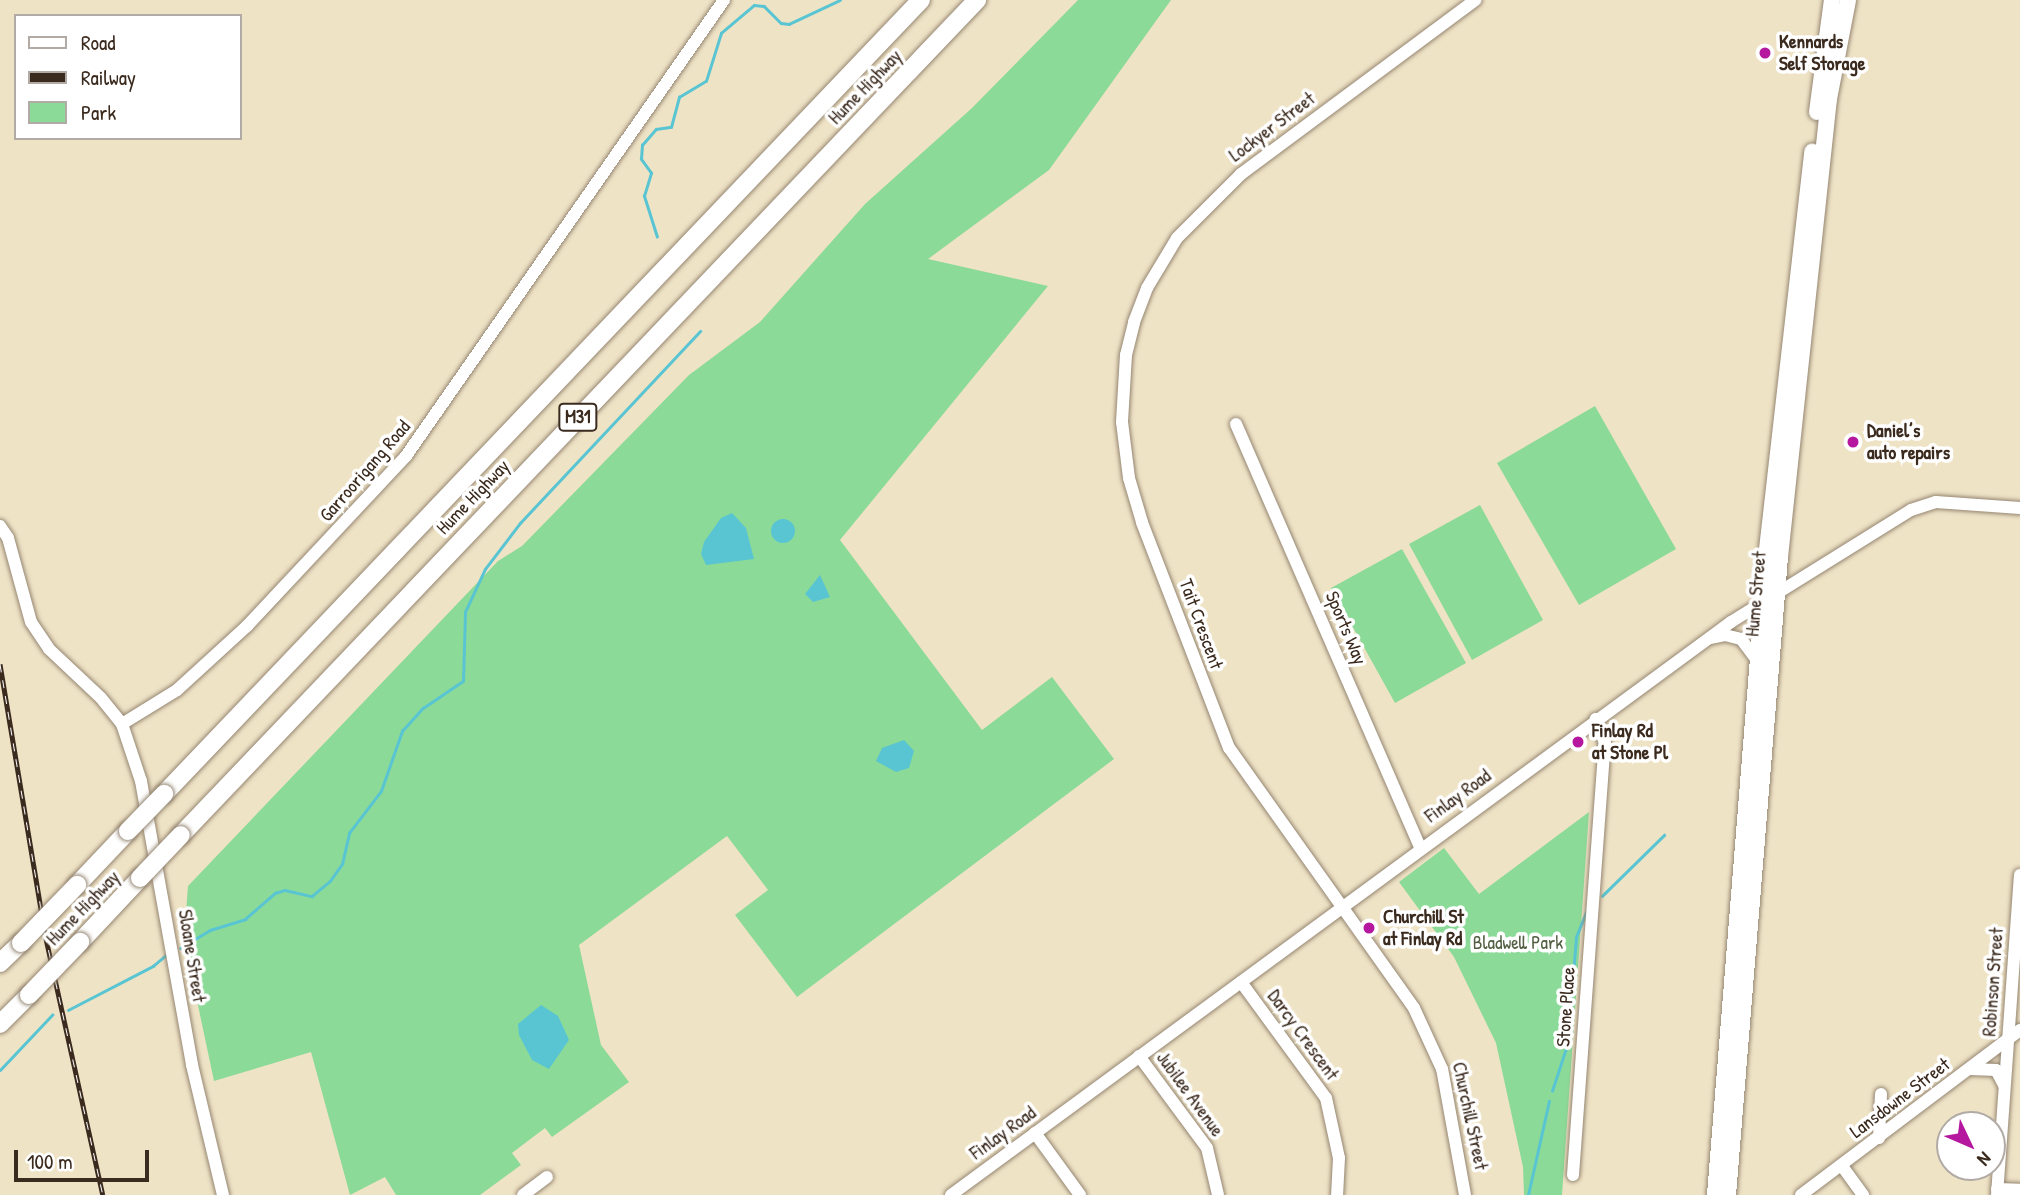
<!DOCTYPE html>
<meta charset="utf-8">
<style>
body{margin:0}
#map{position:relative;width:2020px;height:1195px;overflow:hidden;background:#efe3c6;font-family:"Patrick Hand",sans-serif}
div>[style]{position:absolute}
.green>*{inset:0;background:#8cda98}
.water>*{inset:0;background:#59c5d2}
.round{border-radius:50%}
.stream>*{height:2.5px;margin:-1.25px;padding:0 1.25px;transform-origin:1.25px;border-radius:1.25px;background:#59c5d2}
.roads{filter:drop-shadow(0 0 2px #958672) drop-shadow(0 0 2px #958672)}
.minor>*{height:12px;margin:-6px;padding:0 6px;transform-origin:6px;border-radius:6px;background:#fff}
.major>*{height:16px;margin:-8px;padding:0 8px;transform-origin:8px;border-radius:8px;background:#fff}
.highway>*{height:18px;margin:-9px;padding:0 9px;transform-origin:9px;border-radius:9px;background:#fff}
.rail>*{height:5px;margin-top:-2.5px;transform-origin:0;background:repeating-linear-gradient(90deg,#fff 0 8px,#3b2a1e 0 16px);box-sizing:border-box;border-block:2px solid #3b2a1e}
.bridges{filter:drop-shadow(0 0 2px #958672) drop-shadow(0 0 2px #958672)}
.highway-bridge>*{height:18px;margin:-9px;padding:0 9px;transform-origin:9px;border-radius:9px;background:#fff}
.dots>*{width:19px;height:19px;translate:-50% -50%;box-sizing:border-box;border:4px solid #fff;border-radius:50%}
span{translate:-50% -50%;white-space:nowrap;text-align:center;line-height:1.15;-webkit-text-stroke:7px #fff;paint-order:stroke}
.shield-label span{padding:2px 5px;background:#fff;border:2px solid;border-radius:5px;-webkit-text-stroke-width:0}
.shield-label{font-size:18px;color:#3b2a1e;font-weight:700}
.poi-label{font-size:19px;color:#3b2a1e;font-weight:700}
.left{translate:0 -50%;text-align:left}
.street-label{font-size:19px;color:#3b2a1e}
.park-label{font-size:19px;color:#535f43}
.legend{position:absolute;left:14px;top:14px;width:228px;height:126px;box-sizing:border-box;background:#fff;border:2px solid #b1aaa5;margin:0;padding:9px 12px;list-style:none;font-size:21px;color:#3b2a1e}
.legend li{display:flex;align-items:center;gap:14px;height:35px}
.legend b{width:35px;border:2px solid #b1aaa5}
.north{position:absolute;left:1936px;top:1111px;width:70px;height:70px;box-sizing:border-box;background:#fff;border:2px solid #b1aaa5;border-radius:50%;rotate:134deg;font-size:19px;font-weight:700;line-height:28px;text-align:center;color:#3b2a1e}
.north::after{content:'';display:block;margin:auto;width:24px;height:32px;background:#b5179e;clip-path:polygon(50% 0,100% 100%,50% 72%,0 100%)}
.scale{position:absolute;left:14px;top:1150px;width:135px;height:32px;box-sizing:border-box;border:4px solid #3b2a1e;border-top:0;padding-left:9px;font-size:21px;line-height:24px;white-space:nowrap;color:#3b2a1e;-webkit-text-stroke:5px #fff;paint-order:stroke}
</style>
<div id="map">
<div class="green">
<div style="clip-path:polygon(1078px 0,1171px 0,1049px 170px,928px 259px,1048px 286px,840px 540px,982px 730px,1052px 677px,1114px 759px,797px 997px,735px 915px,768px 890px,727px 836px,579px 945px,601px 1045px,629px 1082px,552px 1137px,545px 1128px,512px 1153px,521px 1165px,480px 1195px,396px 1195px,385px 1177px,350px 1195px,311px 1052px,214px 1081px,192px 977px,185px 927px,188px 886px,498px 561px,522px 546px,689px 375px,760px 322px,865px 204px,972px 108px)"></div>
<div style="clip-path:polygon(1595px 406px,1676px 549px,1579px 605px,1497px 463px)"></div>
<div style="clip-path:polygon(1480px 505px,1543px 620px,1472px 660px,1409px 544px)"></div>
<div style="clip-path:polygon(1402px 549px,1466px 663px,1395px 703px,1331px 588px)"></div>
<div style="clip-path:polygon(1589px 812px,1562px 1195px,1524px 1195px,1523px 1167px,1496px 1043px,1454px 957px,1399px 882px,1444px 848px,1479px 894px)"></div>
</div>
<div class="water">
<div style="clip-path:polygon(732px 513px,746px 528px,754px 559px,706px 565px,701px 554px,704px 542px,721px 518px)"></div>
<div class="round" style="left:771px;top:519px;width:24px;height:24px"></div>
<div style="clip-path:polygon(820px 575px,830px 597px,813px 602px,805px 594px)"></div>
<div style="clip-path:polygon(904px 740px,914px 751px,909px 768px,896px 772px,876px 761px,882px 748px)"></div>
<div style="clip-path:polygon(541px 1005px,558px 1016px,569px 1040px,549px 1069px,532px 1060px,519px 1035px,518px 1024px)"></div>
</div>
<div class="stream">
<div style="left:657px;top:237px;width:43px;rotate:-107.6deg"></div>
<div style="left:644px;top:196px;width:24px;rotate:-73deg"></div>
<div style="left:651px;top:173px;width:17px;rotate:-126deg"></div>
<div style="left:641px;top:159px;width:14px;rotate:-86deg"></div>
<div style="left:642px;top:145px;width:21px;rotate:-49deg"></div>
<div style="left:656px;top:129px;width:15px;rotate:-8deg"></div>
<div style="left:671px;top:127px;width:31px;rotate:-75deg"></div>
<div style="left:679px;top:97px;width:31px;rotate:-31deg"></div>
<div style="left:706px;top:81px;width:50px;rotate:-72.6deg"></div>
<div style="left:721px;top:33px;width:43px;rotate:-40.3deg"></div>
<div style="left:754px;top:5px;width:10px;rotate:6deg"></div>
<div style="left:764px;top:6px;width:24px;rotate:45deg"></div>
<div style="left:781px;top:23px;width:8px;rotate:7deg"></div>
<div style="left:789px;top:24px;width:56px;rotate:-25.2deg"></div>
<div style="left:1602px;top:896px;width:87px;rotate:-44.5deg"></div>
<div style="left:180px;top:948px;width:35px;rotate:-31deg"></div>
<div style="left:210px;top:930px;width:37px;rotate:-17deg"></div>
<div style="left:245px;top:919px;width:40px;rotate:-41deg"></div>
<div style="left:275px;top:893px;width:10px;rotate:-17deg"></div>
<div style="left:285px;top:890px;width:28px;rotate:13deg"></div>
<div style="left:312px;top:896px;width:23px;rotate:-40deg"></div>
<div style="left:330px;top:881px;width:21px;rotate:-55deg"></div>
<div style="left:342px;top:864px;width:32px;rotate:-77deg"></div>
<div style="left:349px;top:833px;width:53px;rotate:-52.7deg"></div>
<div style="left:381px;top:791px;width:64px;rotate:-70.7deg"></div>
<div style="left:402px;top:731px;width:31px;rotate:-48deg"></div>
<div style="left:423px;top:708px;width:48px;rotate:-34deg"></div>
<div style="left:463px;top:681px;width:69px;rotate:-88.3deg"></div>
<div style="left:465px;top:612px;width:47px;rotate:-65.1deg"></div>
<div style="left:485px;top:569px;width:58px;rotate:-52.7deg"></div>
<div style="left:520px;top:523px;width:263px;rotate:-46.8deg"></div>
<div style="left:68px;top:1010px;width:96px;rotate:-27.4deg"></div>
<div style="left:153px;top:966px;width:17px;rotate:-40deg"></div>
<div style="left:0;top:1070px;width:76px;rotate:-46.6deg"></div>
<div style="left:1552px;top:1091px;width:48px;rotate:-71.9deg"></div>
<div style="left:1567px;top:1045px;width:108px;rotate:-85.2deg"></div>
<div style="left:1576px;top:937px;width:27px;rotate:-68deg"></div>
<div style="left:1528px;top:1195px;width:96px;rotate:-77.4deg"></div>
</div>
<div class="roads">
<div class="minor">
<div style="left:1236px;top:424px;width:462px;rotate:66.5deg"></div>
<div style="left:0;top:526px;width:14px;rotate:56deg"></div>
<div style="left:8px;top:538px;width:87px;rotate:74.7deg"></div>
<div style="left:31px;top:622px;width:32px;rotate:56deg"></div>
<div style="left:49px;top:649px;width:71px;rotate:43.3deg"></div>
<div style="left:101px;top:698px;width:33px;rotate:51deg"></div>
<div style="left:122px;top:724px;width:65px;rotate:-31.7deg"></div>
<div style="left:177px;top:690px;width:95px;rotate:-42.4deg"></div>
<div style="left:247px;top:626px;width:233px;rotate:-46.9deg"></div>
<div style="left:406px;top:456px;width:556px;rotate:-55.11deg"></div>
<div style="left:1710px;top:638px;width:15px;rotate:-11deg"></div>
<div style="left:1725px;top:635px;width:16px;rotate:14deg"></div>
<div style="left:1741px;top:639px;width:30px;rotate:53deg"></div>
<div style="left:122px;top:724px;width:60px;rotate:71.6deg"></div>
<div style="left:141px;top:781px;width:289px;rotate:79.8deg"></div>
<div style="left:192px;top:1065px;width:134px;rotate:76.6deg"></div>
<div style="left:1241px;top:982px;width:144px;rotate:53.8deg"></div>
<div style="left:1326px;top:1098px;width:61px;rotate:77.8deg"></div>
<div style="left:1339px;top:1158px;width:37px;rotate:93deg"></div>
<div style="left:1139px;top:1056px;width:114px;rotate:53.5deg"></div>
<div style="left:1207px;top:1148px;width:48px;rotate:76.8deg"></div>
<div style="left:1970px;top:1069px;width:26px;rotate:2deg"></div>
<div style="left:1996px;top:1070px;width:17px;rotate:62deg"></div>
<div style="left:1035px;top:1133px;width:77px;rotate:54deg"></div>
<div style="left:1879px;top:1138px;width:44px;rotate:-87.4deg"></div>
<div style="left:1842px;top:1166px;width:36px;rotate:54deg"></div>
<div style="left:1573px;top:1175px;width:433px;rotate:-85.8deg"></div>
<div style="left:1605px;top:743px;width:26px;rotate:-111deg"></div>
<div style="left:1997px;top:1189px;width:23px;rotate:2deg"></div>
<div style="left:523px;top:1195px;width:30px;rotate:-37deg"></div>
<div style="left:951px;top:1195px;width:968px;rotate:-36.3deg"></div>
<div style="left:1731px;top:622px;width:212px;rotate:-31.9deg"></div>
<div style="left:1911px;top:510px;width:26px;rotate:-18deg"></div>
<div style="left:1936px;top:502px;width:84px;rotate:4.1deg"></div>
<div style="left:1465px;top:1195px;width:128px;rotate:-100.3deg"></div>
<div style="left:1442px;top:1069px;width:67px;rotate:-114.7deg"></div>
<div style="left:1414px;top:1008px;width:319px;rotate:-125.4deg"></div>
<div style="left:1229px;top:748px;width:242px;rotate:-111.1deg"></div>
<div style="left:1142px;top:522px;width:46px;rotate:-106.5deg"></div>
<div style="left:1129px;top:478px;width:56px;rotate:-97.1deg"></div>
<div style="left:1122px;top:422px;width:67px;rotate:-86.6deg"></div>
<div style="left:1126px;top:355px;width:34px;rotate:-76deg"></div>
<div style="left:1134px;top:322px;width:36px;rotate:-69deg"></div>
<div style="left:1147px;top:288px;width:58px;rotate:-59deg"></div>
<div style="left:1177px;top:238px;width:91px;rotate:-45deg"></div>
<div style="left:1241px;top:174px;width:292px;rotate:-36.6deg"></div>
<div style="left:1801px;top:1195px;width:274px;rotate:-37deg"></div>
<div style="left:1997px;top:1195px;width:321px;rotate:-85.9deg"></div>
</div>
<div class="major">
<div style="left:1817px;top:112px;width:113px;rotate:-82.4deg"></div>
<div style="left:1715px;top:1195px;width:639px;rotate:-85.42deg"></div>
<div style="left:1766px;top:558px;width:409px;rotate:-83.5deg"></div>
<div style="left:1728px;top:1195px;width:640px;rotate:-85.34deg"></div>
<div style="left:1780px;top:557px;width:461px;rotate:-83.9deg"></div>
<div style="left:1829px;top:99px;width:101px;rotate:-79.1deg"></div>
</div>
<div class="highway">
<div style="left:164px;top:794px;width:1097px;rotate:-46.37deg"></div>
<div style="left:181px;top:835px;width:1154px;rotate:-46.37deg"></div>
<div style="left:77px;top:885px;width:74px;rotate:-46.6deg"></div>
<div style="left:80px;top:942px;width:88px;rotate:-46.8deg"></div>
<div style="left:0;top:963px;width:29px;rotate:-44deg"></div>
<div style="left:0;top:1024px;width:41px;rotate:-45deg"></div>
</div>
</div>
<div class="rail">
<div style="left:0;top:664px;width:274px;rotate:80.5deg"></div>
<div style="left:45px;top:934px;width:267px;rotate:77.5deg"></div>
</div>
<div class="bridges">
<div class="highway-bridge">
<div style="left:128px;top:831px;width:52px;rotate:-45.8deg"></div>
<div style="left:140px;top:878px;width:59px;rotate:-46.4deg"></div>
<div style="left:21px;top:943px;width:81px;rotate:-46deg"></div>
<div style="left:29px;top:995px;width:74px;rotate:-46.1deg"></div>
</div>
</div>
<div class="dots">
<div style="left:1765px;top:53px;background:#b5179e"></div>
<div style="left:1853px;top:442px;background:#b5179e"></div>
<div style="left:1578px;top:742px;background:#b5179e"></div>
<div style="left:1369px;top:928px;background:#b5179e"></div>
</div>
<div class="shield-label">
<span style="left:578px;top:417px">M31</span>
</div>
<div class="poi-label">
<span class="left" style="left:1779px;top:53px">Kennards<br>Self Storage</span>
<span class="left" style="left:1867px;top:442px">Daniel’s<br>auto repairs</span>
<span class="left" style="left:1592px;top:742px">Finlay Rd<br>at Stone Pl</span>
<span class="left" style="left:1383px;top:928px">Churchill St<br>at Finlay Rd</span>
</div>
<div class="street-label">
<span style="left:865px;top:87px;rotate:-46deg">Hume Highway</span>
<span style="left:1272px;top:127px;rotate:-37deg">Lockyer Street</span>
<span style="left:365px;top:471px;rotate:-49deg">Garroorigang Road</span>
<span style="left:473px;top:497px;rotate:-46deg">Hume Highway</span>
<span style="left:1756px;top:594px;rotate:-85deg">Hume Street</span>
<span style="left:1201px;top:624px;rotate:70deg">Tait Crescent</span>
<span style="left:1346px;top:628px;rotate:67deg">Sports Way</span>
<span style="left:1458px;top:796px;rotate:-36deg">Finlay Road</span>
<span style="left:83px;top:908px;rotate:-46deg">Hume Highway</span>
<span style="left:192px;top:956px;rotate:81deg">Sloane Street</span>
<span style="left:1993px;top:982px;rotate:-86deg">Robinson Street</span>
<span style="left:1566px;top:1007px;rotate:-86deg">Stone Place</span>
<span style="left:1303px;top:1035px;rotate:54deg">Darcy Crescent</span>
<span style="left:1190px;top:1094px;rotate:54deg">Jubilee Avenue</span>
<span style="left:1900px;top:1098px;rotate:-37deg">Lansdowne Street</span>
<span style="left:1470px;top:1116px;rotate:78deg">Churchill Street</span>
<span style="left:1003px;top:1133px;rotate:-36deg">Finlay Road</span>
</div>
<div class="park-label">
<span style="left:1518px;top:943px">Bladwell Park</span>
</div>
<ul class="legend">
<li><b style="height:9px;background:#fff"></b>Road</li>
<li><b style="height:9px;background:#3b2a1e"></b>Railway</li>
<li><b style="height:19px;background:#8cda98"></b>Park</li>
</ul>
<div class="north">N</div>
<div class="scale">100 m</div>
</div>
